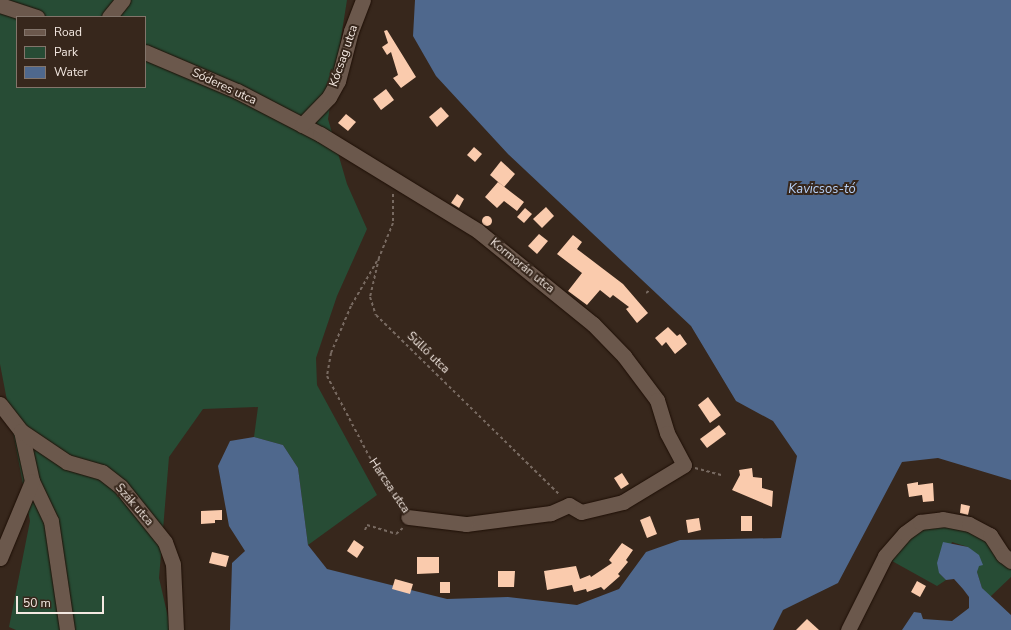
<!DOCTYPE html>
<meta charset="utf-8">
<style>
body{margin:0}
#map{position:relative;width:1011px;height:630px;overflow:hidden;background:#37271c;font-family:"Nunito Sans",sans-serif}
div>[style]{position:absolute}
.green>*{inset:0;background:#274c35}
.water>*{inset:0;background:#4f688d}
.building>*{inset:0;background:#facbad}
.round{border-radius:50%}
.path>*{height:2px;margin-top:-1px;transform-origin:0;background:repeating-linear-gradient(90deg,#786a61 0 3px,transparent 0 6px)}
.roads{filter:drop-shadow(0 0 1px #1e0f06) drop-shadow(0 0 1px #1e0f06)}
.minor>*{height:15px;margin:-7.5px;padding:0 7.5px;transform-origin:7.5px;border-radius:7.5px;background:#6b584c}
span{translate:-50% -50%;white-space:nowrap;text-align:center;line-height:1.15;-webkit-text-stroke:4px #37271c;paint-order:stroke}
.street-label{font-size:12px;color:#f4e9e2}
.water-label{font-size:13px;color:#b7d0f5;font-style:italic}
.legend{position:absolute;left:16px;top:16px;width:130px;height:72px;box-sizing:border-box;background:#37271c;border:1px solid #83756b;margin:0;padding:5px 7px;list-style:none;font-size:12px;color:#f4e9e2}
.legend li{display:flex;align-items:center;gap:8px;height:20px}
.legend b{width:20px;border:1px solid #83756b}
.scale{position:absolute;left:16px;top:596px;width:88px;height:18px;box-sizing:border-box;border:2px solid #f4e9e2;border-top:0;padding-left:5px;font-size:12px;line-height:14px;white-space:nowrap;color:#f4e9e2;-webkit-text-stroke:3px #37271c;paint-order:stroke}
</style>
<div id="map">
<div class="green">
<div style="clip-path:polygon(evenodd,0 0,347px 0,328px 119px,347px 184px,367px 229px,337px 296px,316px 358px,317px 385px,377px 495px,308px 545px,298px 468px,283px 445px,254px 437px,258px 407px,203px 409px,169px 457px,159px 578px,171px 630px,16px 630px,9px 627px,30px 521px,0 364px,0 0,17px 17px,145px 17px,145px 87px,17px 87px,17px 17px)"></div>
<div style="clip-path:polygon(922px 526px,967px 527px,986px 539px,1000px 560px,1011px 569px,1011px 577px,990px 597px,982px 588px,977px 572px,979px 561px,968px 547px,952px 542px,939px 573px,946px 580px,937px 586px,892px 561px,908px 537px)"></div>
</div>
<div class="water">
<div style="clip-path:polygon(415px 0,1011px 0,1011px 480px,938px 458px,902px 462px,838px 583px,783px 610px,773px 630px,230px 630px,232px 563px,245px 551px,229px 526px,218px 466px,230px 441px,254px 437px,283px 445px,298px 468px,308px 545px,327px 569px,447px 599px,508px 597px,577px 605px,619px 589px,646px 552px,680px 540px,781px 538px,797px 456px,773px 421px,736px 401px,691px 326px,508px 154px,436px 76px,413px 36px)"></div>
<div style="clip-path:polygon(943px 542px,968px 547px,979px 555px,983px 565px,979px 566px,977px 572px,982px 588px,1011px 615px,1011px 630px,902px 630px,914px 612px,921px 613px,923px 619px,952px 621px,969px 608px,969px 597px,963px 589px,954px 579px,946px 580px,939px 573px,937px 563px)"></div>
</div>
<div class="building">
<div style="clip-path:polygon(387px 30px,416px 77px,401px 88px,393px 78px,398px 75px,391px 52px,387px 55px,382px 47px,388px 43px,384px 31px)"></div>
<div style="clip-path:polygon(386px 89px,394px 100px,381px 110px,373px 99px)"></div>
<div style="clip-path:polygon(441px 107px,449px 116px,437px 127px,429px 117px)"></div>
<div style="clip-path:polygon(346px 114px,356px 122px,348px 131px,338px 123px)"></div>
<div style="clip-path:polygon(474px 147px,482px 154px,475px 162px,467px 155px)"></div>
<div style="clip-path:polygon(501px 161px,515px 174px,504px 187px,490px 175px)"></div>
<div style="clip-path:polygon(498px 182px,524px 202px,517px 211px,504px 201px,497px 208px,485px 197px)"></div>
<div style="clip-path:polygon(457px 194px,464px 199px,459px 208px,451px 203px)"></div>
<div style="clip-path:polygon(546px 207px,554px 216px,542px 228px,533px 219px)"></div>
<div style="clip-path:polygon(525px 208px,532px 214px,524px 223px,517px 217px)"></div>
<div class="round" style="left:482px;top:216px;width:10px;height:10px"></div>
<div style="clip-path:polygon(539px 234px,548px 241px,537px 254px,528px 246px)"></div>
<div style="clip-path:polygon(573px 235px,582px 242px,577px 249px,623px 284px,648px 313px,637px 323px,626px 309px,629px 307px,613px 295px,610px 298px,600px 290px,587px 305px,568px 291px,582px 273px,557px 254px)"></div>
<div style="clip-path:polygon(668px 327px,677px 336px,680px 334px,687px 344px,675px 354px,666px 342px,662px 346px,655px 338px)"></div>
<div style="clip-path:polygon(708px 397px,721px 415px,710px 423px,698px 405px)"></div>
<div style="clip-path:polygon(719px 425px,726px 434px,707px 448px,700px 439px)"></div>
<div style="clip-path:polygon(752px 468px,753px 477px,762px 478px,762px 488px,773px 491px,772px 507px,732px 490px,740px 475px,739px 470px)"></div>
<div style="clip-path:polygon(622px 473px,629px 484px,621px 489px,614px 478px)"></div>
<div style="clip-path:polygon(918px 482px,918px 485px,933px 483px,934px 501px,923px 502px,922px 495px,909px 497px,907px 484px)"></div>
<div style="clip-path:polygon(961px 504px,970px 506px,968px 515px,960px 513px)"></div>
<div style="clip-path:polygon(222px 510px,222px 520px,215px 520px,215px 523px,201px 524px,201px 511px)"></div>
<div style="clip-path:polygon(650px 516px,657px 534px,647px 538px,640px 520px)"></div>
<div style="clip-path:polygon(741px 516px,752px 516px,752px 531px,741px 531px)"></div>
<div style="clip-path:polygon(699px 518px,701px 530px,688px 533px,686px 520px)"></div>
<div style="clip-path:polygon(354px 540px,364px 547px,357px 558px,347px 551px)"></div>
<div style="clip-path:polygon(622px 543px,633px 550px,626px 560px,628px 562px,618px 574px,620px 576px,604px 590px,601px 587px,587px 592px,586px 589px,574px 592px,572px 585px,547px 590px,544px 571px,576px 566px,580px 579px,590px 575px,591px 577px,612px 563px,609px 560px)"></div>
<div style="clip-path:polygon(212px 552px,229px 556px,226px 567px,209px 563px)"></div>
<div style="clip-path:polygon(417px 557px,439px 557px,439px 573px,417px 574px)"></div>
<div style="clip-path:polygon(498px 571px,515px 571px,514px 587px,498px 587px)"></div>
<div style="clip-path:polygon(395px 579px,413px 584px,410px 594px,392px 589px)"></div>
<div style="clip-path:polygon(917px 581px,926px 586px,920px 597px,911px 592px)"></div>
<div style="clip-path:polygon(440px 582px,450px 582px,450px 593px,440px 593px)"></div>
<div style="clip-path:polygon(807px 619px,819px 630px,796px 630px)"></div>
</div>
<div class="path">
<div style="left:393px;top:194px;width:29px;rotate:90deg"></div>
<div style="left:393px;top:223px;width:38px;rotate:112deg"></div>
<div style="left:379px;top:258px;width:40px;rotate:103deg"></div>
<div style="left:370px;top:297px;width:19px;rotate:72deg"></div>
<div style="left:376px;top:315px;width:257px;rotate:44.4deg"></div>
<div style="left:377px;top:261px;width:52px;rotate:120deg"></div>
<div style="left:351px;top:306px;width:51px;rotate:113.1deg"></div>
<div style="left:331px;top:353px;width:23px;rotate:100deg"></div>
<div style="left:327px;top:376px;width:90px;rotate:62.3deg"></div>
<div style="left:369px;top:456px;width:60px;rotate:57.9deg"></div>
<div style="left:646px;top:293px;width:5px;rotate:-37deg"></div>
<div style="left:695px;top:468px;width:27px;rotate:15deg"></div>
<div style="left:365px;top:530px;width:5px;rotate:-68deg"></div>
<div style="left:367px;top:525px;width:30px;rotate:17deg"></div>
<div style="left:396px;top:534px;width:9px;rotate:-41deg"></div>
</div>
<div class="roads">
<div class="minor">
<div style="left:0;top:5px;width:39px;rotate:18deg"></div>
<div style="left:109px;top:17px;width:22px;rotate:-51deg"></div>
<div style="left:145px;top:52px;width:100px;rotate:23deg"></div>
<div style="left:237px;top:91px;width:93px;rotate:27.4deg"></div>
<div style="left:320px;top:134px;width:185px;rotate:31.5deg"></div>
<div style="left:478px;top:231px;width:148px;rotate:39deg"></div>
<div style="left:593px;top:324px;width:45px;rotate:45.9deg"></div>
<div style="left:624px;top:356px;width:55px;rotate:53.1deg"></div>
<div style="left:657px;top:400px;width:34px;rotate:73deg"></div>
<div style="left:667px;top:433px;width:36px;rotate:62deg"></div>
<div style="left:684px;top:465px;width:71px;rotate:148.8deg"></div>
<div style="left:623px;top:502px;width:43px;rotate:166.6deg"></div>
<div style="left:581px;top:512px;width:14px;rotate:-150deg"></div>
<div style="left:569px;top:505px;width:20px;rotate:156deg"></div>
<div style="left:551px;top:513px;width:86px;rotate:172.6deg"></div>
<div style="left:466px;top:524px;width:58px;rotate:-173.1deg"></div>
<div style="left:302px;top:125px;width:39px;rotate:-46deg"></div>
<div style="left:329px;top:97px;width:18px;rotate:-61deg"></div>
<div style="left:338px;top:81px;width:52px;rotate:-75.4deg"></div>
<div style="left:351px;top:31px;width:33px;rotate:-69deg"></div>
<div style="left:0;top:404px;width:34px;rotate:52deg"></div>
<div style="left:21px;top:431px;width:51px;rotate:77.6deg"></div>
<div style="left:32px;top:481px;width:44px;rotate:64.6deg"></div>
<div style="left:51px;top:521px;width:110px;rotate:81.6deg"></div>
<div style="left:21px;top:431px;width:55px;rotate:34deg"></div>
<div style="left:67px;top:462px;width:36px;rotate:16deg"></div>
<div style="left:102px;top:472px;width:24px;rotate:38deg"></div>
<div style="left:121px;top:487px;width:70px;rotate:51.3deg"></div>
<div style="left:165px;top:542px;width:23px;rotate:70deg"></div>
<div style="left:173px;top:564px;width:66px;rotate:87.4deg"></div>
<div style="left:0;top:558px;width:83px;rotate:-67.4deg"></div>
<div style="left:848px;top:630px;width:83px;rotate:-63.4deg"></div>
<div style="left:885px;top:556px;width:30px;rotate:-49deg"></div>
<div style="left:905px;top:533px;width:19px;rotate:-36deg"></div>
<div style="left:920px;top:522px;width:23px;rotate:-7deg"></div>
<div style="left:943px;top:519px;width:26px;rotate:11deg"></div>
<div style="left:969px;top:524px;width:24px;rotate:28deg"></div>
<div style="left:990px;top:535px;width:24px;rotate:57deg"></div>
<div style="left:1003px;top:555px;width:10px;rotate:37deg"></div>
</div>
</div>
<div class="street-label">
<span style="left:344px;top:56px;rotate:-71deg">Kócsag utca</span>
<span style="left:224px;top:87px;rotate:25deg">Sóderes utca</span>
<span style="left:522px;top:266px;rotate:39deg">Kormorán utca</span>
<span style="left:428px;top:353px;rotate:44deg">Süllő utca</span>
<span style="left:389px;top:486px;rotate:56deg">Harcsa utca</span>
<span style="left:134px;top:505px;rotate:49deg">Szák utca</span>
</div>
<div class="water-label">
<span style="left:822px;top:189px">Kavicsos-tó</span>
</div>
<ul class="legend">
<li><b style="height:5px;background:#6b584c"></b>Road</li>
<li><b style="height:11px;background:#274c35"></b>Park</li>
<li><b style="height:11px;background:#4f688d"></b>Water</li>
</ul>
<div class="scale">50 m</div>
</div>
